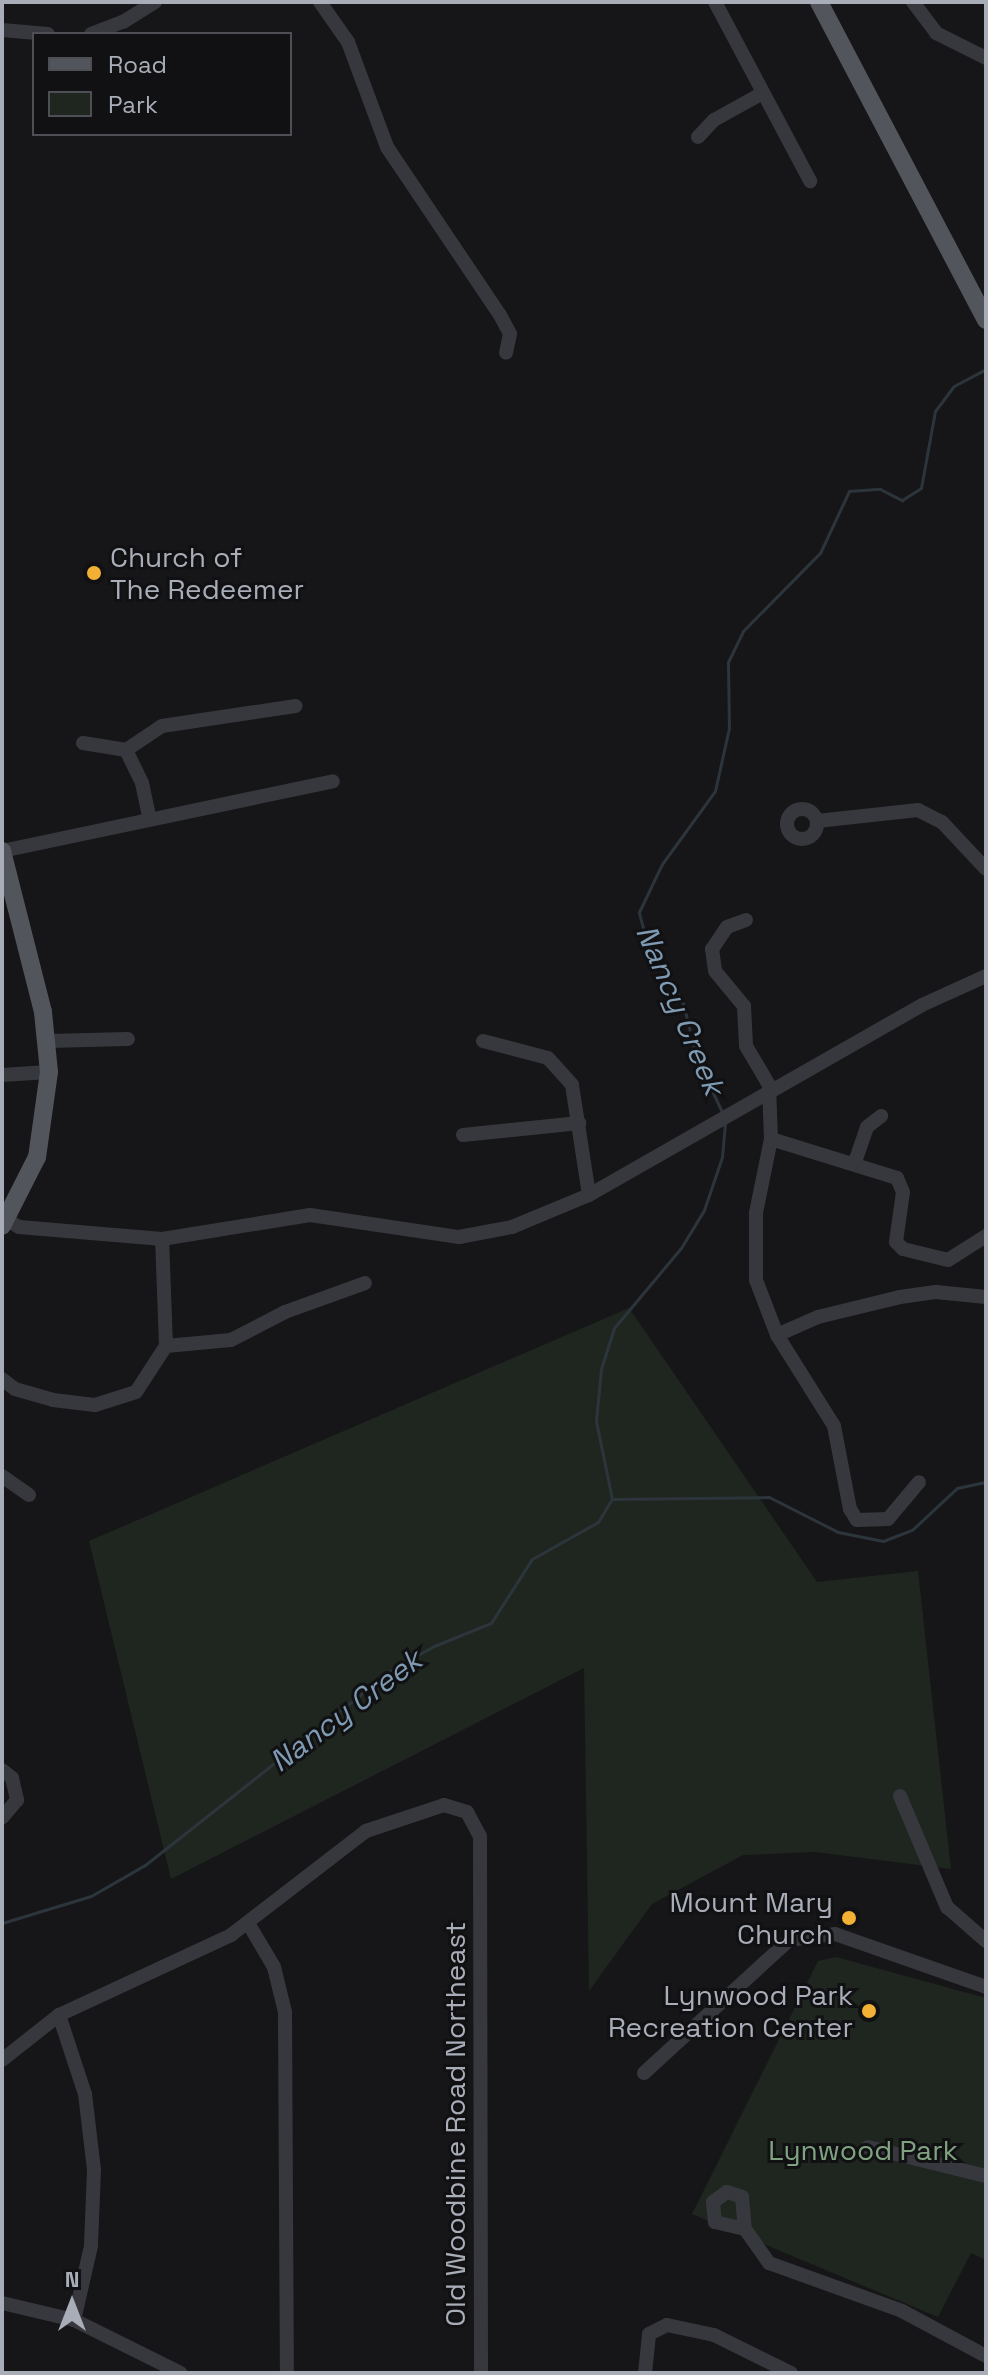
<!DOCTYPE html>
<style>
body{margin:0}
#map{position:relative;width:988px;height:2375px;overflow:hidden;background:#161618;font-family:"Space Grotesk",sans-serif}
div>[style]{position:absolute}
.green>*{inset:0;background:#1e261f}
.stream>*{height:3px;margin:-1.5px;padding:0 1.5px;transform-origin:1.5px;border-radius:1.5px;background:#2c353c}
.minor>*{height:14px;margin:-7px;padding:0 7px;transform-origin:7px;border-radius:7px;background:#37383d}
.minor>.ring{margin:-7px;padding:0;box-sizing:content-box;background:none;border:14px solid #37383d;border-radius:50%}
.major>*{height:18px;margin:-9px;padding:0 9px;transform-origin:9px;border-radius:9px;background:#53555c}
.dots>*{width:22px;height:22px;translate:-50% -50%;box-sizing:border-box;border:4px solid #111113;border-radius:50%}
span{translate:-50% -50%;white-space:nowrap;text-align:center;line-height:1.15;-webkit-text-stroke:6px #111113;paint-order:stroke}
.poi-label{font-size:28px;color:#a8adb8}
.left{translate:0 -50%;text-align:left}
.right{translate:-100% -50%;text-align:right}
.street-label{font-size:28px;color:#a8adb8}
.park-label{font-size:28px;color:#7fa381}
.water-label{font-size:30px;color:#7f9bb3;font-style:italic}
.frame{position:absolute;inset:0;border:4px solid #a8adb8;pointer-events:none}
.legend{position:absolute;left:32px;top:32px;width:260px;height:104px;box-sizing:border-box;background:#111113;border:2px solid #4d4f55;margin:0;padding:10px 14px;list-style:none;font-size:24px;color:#a8adb8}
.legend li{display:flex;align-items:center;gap:16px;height:40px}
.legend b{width:40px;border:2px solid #4d4f55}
.north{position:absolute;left:32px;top:2263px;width:80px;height:80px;-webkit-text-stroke:6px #111113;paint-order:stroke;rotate:0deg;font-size:22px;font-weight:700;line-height:32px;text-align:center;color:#a8adb8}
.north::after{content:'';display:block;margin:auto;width:28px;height:36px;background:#a8adb8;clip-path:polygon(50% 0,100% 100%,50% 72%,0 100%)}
</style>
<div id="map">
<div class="green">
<div style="clip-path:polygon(629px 1308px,817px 1582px,918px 1571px,951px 1869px,815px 1852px,743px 1855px,652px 1904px,589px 1991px,584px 1668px,171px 1879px,89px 1541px)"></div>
<div style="clip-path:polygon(836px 1957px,986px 1998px,986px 2260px,971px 2253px,938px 2317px,692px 2214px,818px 1961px)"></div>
</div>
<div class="stream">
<div style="left:722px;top:1112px;width:61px;rotate:-115.3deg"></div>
<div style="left:696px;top:1057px;width:56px;rotate:-103.5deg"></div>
<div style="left:683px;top:1003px;width:74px;rotate:-120deg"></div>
<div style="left:646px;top:939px;width:28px;rotate:-105deg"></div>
<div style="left:639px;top:912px;width:53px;rotate:-64.4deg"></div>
<div style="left:662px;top:864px;width:90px;rotate:-54deg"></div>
<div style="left:715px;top:791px;width:65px;rotate:-77.5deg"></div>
<div style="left:729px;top:728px;width:66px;rotate:-90.9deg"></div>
<div style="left:728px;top:662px;width:34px;rotate:-64deg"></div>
<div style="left:743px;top:631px;width:110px;rotate:-45.4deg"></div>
<div style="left:820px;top:553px;width:68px;rotate:-64.9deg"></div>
<div style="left:849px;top:491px;width:31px;rotate:-4deg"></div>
<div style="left:880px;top:489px;width:25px;rotate:27deg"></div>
<div style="left:902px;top:500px;width:22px;rotate:-32deg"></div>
<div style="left:921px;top:488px;width:78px;rotate:-79.7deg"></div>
<div style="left:935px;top:411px;width:31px;rotate:-53deg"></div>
<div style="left:954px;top:386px;width:36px;rotate:-28deg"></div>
<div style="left:612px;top:1499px;width:157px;rotate:-0.7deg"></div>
<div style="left:769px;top:1497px;width:77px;rotate:26.9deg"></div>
<div style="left:838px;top:1532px;width:46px;rotate:11.3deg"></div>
<div style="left:883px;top:1541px;width:31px;rotate:-21deg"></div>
<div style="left:912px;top:1530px;width:62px;rotate:-43deg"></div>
<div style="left:957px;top:1488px;width:30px;rotate:-12deg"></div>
<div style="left:2px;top:1923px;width:93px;rotate:-16.9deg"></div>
<div style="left:91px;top:1896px;width:62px;rotate:-29.9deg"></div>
<div style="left:145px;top:1865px;width:316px;rotate:-38.3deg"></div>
<div style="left:393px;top:1669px;width:47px;rotate:-29.3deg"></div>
<div style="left:434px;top:1646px;width:61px;rotate:-22deg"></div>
<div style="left:491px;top:1623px;width:76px;rotate:-57.4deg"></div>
<div style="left:532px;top:1559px;width:76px;rotate:-29.3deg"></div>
<div style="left:598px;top:1522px;width:27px;rotate:-59deg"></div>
<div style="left:612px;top:1499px;width:80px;rotate:-101.6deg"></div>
<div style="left:596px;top:1421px;width:52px;rotate:-84.5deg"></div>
<div style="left:601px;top:1369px;width:43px;rotate:-72.4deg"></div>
<div style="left:614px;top:1328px;width:104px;rotate:-50.1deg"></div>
<div style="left:681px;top:1248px;width:44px;rotate:-58.8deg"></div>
<div style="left:704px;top:1210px;width:56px;rotate:-71.2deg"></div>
<div style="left:722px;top:1157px;width:34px;rotate:-85deg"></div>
</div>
<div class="minor">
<div style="left:320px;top:2px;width:49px;rotate:55deg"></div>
<div style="left:348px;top:42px;width:112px;rotate:69.6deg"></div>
<div style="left:387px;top:147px;width:202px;rotate:56.1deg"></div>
<div style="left:500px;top:315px;width:21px;rotate:62deg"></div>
<div style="left:510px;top:334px;width:19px;rotate:102deg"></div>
<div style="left:715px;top:2px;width:203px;rotate:62deg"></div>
<div style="left:913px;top:2px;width:39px;rotate:53deg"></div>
<div style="left:936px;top:33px;width:56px;rotate:26.6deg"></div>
<div style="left:2px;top:30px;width:46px;rotate:5deg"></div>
<div style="left:91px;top:34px;width:34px;rotate:-21deg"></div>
<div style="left:123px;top:22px;width:38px;rotate:-32deg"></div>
<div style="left:698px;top:137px;width:23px;rotate:-47deg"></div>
<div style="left:714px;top:120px;width:54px;rotate:-29deg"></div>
<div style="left:83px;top:743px;width:44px;rotate:9.2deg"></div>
<div style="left:126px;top:750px;width:43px;rotate:-33.7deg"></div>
<div style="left:162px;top:726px;width:135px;rotate:-8.5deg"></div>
<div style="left:126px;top:750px;width:37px;rotate:64deg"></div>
<div style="left:142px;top:783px;width:35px;rotate:78deg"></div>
<div class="ring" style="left:787px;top:809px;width:16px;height:16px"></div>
<div style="left:817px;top:821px;width:102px;rotate:-6.2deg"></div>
<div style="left:918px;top:810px;width:27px;rotate:27deg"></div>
<div style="left:942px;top:822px;width:64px;rotate:46.9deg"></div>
<div style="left:2px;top:851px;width:338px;rotate:-11.9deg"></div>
<div style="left:746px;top:920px;width:20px;rotate:160deg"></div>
<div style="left:727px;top:927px;width:27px;rotate:124deg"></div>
<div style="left:712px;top:949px;width:22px;rotate:82deg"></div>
<div style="left:715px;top:971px;width:45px;rotate:50.4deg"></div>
<div style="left:744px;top:1006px;width:40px;rotate:87.1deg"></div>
<div style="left:746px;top:1046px;width:45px;rotate:59.5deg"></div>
<div style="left:769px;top:1085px;width:54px;rotate:87.9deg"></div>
<div style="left:771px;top:1139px;width:76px;rotate:101.5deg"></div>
<div style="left:756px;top:1213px;width:67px;rotate:90deg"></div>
<div style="left:756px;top:1280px;width:59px;rotate:69.1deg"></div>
<div style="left:777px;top:1335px;width:107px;rotate:57.9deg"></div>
<div style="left:834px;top:1426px;width:85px;rotate:79.1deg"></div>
<div style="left:850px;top:1509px;width:13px;rotate:58deg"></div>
<div style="left:857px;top:1520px;width:31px;rotate:-2deg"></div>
<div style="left:888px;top:1519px;width:48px;rotate:-50deg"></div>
<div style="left:47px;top:1041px;width:81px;rotate:-1.4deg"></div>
<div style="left:483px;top:1041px;width:67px;rotate:14.7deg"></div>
<div style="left:548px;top:1058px;width:36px;rotate:48deg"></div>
<div style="left:572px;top:1085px;width:111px;rotate:81.2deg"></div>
<div style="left:2px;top:1075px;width:47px;rotate:-3.7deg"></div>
<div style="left:463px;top:1135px;width:117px;rotate:-5.9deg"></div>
<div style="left:771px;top:1139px;width:132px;rotate:17.2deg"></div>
<div style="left:897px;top:1178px;width:15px;rotate:67deg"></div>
<div style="left:903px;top:1192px;width:50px;rotate:98deg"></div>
<div style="left:896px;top:1242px;width:10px;rotate:45deg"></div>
<div style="left:903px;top:1249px;width:46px;rotate:13.7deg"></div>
<div style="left:948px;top:1260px;width:45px;rotate:-32.3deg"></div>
<div style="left:855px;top:1162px;width:37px;rotate:-71deg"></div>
<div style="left:867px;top:1127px;width:18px;rotate:-38deg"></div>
<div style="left:7px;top:1220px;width:14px;rotate:30deg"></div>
<div style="left:19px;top:1227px;width:144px;rotate:4.8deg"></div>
<div style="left:162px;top:1239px;width:150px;rotate:-9.2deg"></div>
<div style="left:310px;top:1215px;width:151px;rotate:8.4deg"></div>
<div style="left:459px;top:1237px;width:54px;rotate:-10.7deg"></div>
<div style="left:512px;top:1227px;width:83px;rotate:-22.6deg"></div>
<div style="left:589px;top:1195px;width:383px;rotate:-29.7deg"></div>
<div style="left:922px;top:1005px;width:70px;rotate:-24.4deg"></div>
<div style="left:777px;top:1335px;width:45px;rotate:-23.7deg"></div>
<div style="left:818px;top:1317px;width:84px;rotate:-13.7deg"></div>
<div style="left:900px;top:1297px;width:36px;rotate:-8deg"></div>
<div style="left:936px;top:1292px;width:50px;rotate:5.7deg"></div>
<div style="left:166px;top:1346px;width:65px;rotate:-5.3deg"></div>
<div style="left:231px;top:1340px;width:61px;rotate:-27.4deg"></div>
<div style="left:285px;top:1312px;width:85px;rotate:-19.9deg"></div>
<div style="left:2px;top:1379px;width:16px;rotate:38deg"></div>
<div style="left:15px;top:1389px;width:40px;rotate:16deg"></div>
<div style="left:53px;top:1400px;width:42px;rotate:6.8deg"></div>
<div style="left:95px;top:1405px;width:43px;rotate:-17.6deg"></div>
<div style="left:136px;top:1392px;width:55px;rotate:-56.9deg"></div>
<div style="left:166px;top:1346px;width:107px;rotate:-92.1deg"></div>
<div style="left:2px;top:1476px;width:33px;rotate:35deg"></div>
<div style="left:2px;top:1770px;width:13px;rotate:39deg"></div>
<div style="left:12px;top:1778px;width:23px;rotate:77deg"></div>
<div style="left:17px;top:1800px;width:23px;rotate:130deg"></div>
<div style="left:900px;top:1796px;width:121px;rotate:67.1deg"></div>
<div style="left:947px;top:1907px;width:52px;rotate:41.1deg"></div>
<div style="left:248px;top:1923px;width:51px;rotate:59.4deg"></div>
<div style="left:274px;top:1967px;width:46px;rotate:76.3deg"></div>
<div style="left:285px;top:2012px;width:361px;rotate:89.7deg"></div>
<div style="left:59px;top:2015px;width:83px;rotate:71.8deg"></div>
<div style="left:85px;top:2094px;width:77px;rotate:83.2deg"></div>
<div style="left:94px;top:2170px;width:76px;rotate:92.3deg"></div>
<div style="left:91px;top:2246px;width:76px;rotate:102.9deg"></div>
<div style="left:2px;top:2060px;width:73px;rotate:-38.3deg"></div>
<div style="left:59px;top:2015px;width:190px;rotate:-24.9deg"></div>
<div style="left:231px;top:1935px;width:170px;rotate:-37.6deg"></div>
<div style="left:366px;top:1831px;width:82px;rotate:-18.4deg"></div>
<div style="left:444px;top:1805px;width:24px;rotate:17deg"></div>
<div style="left:467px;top:1812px;width:27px;rotate:62deg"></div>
<div style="left:480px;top:1836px;width:537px;rotate:89.89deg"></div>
<div style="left:644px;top:2073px;width:197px;rotate:-42.5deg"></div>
<div style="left:789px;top:1940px;width:46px;rotate:-7.4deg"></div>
<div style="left:835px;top:1934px;width:160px;rotate:19.3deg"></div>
<div style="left:868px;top:2147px;width:122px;rotate:13.8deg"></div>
<div style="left:727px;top:2192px;width:16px;rotate:18deg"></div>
<div style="left:742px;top:2197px;width:32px;rotate:85deg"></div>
<div style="left:745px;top:2229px;width:31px;rotate:-167deg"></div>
<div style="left:715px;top:2222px;width:20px;rotate:-96deg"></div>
<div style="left:713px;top:2202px;width:17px;rotate:-36deg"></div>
<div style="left:745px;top:2229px;width:42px;rotate:54.8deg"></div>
<div style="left:769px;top:2263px;width:141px;rotate:19.8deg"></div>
<div style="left:902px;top:2311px;width:95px;rotate:28.2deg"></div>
<div style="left:2px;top:2303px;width:74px;rotate:13.3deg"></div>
<div style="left:74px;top:2320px;width:119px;rotate:26.4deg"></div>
<div style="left:645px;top:2373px;width:39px;rotate:-84deg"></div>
<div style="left:649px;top:2334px;width:20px;rotate:-27deg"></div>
<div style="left:667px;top:2325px;width:48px;rotate:12deg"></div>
<div style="left:714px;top:2335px;width:86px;rotate:26.3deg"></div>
</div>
<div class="major">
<div style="left:819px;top:2px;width:359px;rotate:62.3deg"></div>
<div style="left:2px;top:851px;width:166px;rotate:75.7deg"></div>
<div style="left:43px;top:1012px;width:60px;rotate:84.3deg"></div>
<div style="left:49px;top:1072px;width:86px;rotate:98deg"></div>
<div style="left:37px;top:1157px;width:77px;rotate:116.9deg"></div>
</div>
<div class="dots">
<div style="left:94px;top:573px;background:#f2b134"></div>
<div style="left:849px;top:1918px;background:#f2b134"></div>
<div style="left:869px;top:2011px;background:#f2b134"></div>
</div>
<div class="poi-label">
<span class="left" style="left:110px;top:573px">Church of<br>The Redeemer</span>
<span class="right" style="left:833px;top:1918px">Mount Mary<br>Church</span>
<span class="right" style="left:853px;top:2011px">Lynwood Park<br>Recreation Center</span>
</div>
<div class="street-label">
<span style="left:455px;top:2124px;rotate:-90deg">Old Woodbine Road Northeast</span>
</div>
<div class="park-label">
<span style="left:863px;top:2150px">Lynwood Park</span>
</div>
<div class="water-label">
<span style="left:680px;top:1010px;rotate:67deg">Nancy Creek</span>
<span style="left:346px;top:1711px;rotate:-37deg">Nancy Creek</span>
</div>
<div class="frame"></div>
<ul class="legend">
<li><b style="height:10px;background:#53555c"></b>Road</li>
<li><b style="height:22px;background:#1e261f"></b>Park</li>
</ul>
<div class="north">N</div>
</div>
